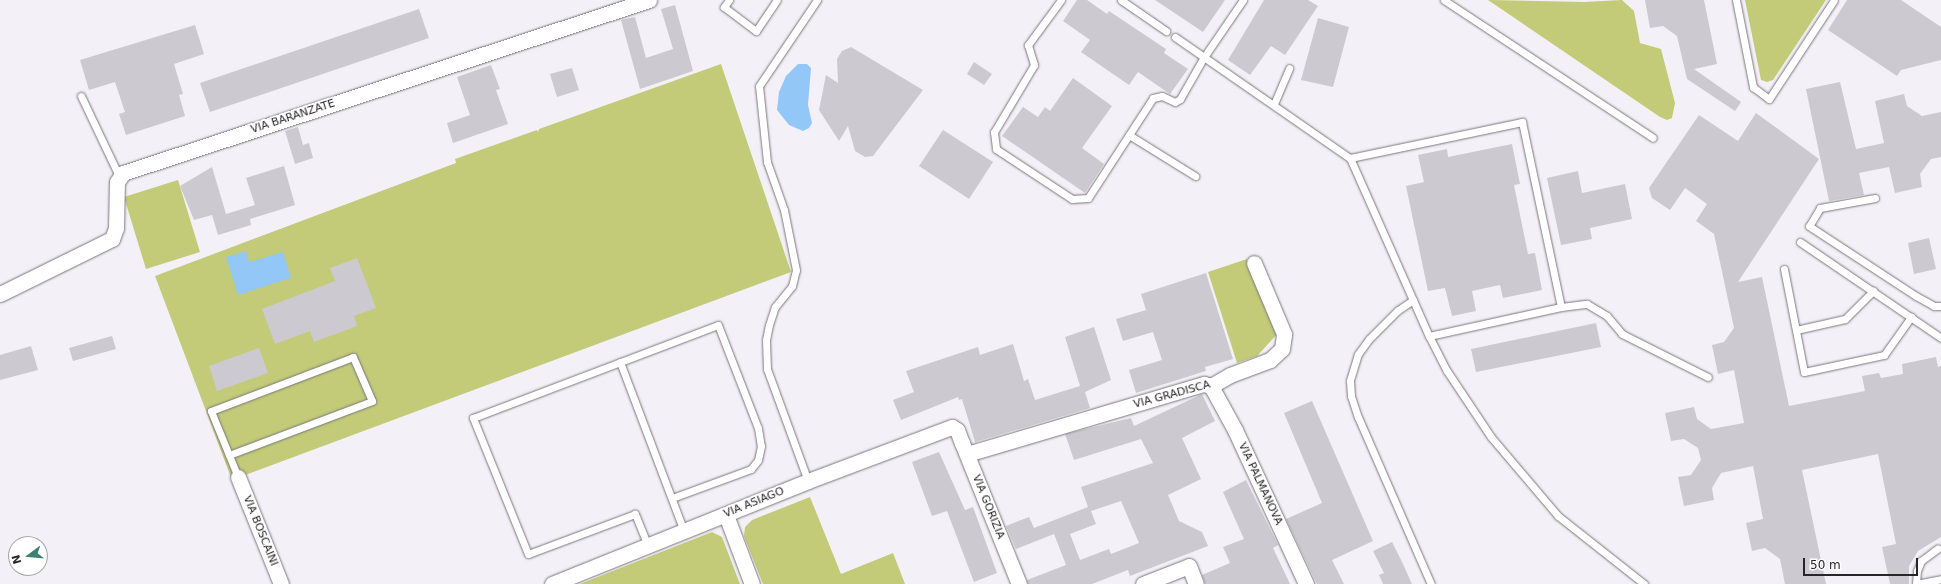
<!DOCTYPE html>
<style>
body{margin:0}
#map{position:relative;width:1941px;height:584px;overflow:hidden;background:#f4f0f8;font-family:"DejaVu Sans",sans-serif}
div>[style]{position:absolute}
.green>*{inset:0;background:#c3cb78}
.water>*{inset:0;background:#92c7f8}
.building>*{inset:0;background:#ccc9d1}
.roads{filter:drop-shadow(0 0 1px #79767c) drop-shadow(0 0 1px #79767c)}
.lane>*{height:7px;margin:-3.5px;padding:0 3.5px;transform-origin:3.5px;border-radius:3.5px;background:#fff}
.street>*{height:15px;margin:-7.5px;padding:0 7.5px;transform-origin:7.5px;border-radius:7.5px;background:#fff}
span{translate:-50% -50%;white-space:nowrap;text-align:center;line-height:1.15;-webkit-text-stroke:3.5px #fff;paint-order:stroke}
.street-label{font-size:11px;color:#272628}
.north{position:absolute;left:8px;top:536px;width:40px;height:40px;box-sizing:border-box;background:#fff;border:1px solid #a9a8a9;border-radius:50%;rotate:254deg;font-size:11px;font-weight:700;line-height:16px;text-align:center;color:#272628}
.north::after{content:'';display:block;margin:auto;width:14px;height:18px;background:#3c8074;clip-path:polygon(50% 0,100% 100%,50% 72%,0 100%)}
.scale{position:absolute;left:1803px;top:558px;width:115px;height:18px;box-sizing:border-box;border:2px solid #272628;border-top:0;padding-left:5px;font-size:12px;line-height:14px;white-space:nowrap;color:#272628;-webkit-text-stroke:3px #fff;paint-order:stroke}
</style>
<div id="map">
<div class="green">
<div style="clip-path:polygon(1488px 0,1584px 2px,1622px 0,1634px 11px,1640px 43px,1661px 49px,1675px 103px,1672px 118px,1667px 120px,1660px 117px)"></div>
<div style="clip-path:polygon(1745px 0,1826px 0,1773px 80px,1767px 82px,1761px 80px)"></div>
<div style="clip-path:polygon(721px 64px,791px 272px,232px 480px,155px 276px,456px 163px,455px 159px,537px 130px,538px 132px,539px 129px)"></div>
<div style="clip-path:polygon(178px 180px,200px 252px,146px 269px,124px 197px)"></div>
<div style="clip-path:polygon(1247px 259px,1279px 332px,1257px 356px,1237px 363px,1208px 272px)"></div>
<div style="clip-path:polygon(810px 497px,841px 574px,893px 553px,905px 584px,763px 584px,744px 536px,745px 527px,752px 520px)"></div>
<div style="clip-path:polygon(712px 532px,722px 537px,740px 584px,580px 584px)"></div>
</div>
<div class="water">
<div style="clip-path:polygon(798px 64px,807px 64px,811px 68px,808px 105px,812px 123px,809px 128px,803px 131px,789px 125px,777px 110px,779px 92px,786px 76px)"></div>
<div style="clip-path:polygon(246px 251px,249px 262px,283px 252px,291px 278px,238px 295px,226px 257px)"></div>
</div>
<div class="building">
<div style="clip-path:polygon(1077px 0,1087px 0,1107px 14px,1109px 11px,1166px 49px,1164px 53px,1188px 69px,1170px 94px,1138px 72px,1129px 85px,1081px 52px,1090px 40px,1063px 21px)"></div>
<div style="clip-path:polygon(1155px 0,1225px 0,1203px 32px)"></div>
<div style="clip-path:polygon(1264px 0,1308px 0,1318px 6px,1285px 55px,1271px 46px,1250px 75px,1228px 60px)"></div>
<div style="clip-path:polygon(1645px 0,1704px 0,1717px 64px,1694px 69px,1741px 102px,1735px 111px,1687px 79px,1677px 36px,1663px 26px,1650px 28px)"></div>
<div style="clip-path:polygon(1847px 0,1901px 0,1941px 27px,1941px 60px,1901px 70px,1897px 76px,1828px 30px)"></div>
<div style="clip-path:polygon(675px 5px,693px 71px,640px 89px,621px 20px,635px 17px,646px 58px,673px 49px,661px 9px)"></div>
<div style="clip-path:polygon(419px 9px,429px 38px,210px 112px,200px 83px)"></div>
<div style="clip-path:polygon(1318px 18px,1349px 27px,1333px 87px,1301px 80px)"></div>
<div style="clip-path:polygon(195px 25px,204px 54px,174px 64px,183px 94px,179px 95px,185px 116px,126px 135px,119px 114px,125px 112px,115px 82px,89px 90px,80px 60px)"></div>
<div style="clip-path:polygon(851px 47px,923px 90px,873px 156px,865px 157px,855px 151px,848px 126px,839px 141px,819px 110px,826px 75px,838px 83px,837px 59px,842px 51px)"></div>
<div style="clip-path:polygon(974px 62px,992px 74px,984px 85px,967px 74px)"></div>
<div style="clip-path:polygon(491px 65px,500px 89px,496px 90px,508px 124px,453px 143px,447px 123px,470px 115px,457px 77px)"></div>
<div style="clip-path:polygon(572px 68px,579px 90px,557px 97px,550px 74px)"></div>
<div style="clip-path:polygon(1073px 78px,1112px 106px,1082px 148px,1104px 164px,1085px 193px,1002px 136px,1023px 107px,1038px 117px,1045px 107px,1050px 111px)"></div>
<div style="clip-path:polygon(1840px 82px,1856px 149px,1884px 143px,1875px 101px,1904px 94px,1907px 106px,1922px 116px,1941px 112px,1941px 157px,1931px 159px,1920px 174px,1922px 187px,1895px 193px,1889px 167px,1859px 173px,1864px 195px,1829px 201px,1806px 89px)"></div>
<div style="clip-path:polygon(1756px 113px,1819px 159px,1738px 282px,1762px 277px,1789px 406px,1865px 391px,1862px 376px,1879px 373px,1881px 378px,1903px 374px,1902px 364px,1936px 357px,1938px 367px,1941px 366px,1941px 537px,1918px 551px,1909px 566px,1909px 584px,1890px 584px,1882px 547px,1896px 544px,1878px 454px,1802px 470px,1826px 584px,1785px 584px,1780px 559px,1765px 548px,1752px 551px,1746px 523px,1763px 519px,1753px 466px,1721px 473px,1712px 488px,1714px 500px,1684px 506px,1678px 477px,1691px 475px,1701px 460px,1698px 448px,1684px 439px,1671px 441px,1665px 413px,1694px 407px,1697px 419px,1711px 429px,1744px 423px,1734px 370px,1718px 374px,1712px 345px,1724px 342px,1734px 328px,1714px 234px,1696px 221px,1707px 204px,1685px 188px,1670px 210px,1652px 198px,1649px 188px,1699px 115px,1738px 141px)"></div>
<div style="clip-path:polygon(298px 127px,303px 145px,309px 143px,313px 158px,295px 164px,285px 131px)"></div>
<div style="clip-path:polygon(943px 130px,993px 162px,969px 199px,919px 166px)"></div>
<div style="clip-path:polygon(1512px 144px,1520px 184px,1514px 185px,1528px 254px,1535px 253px,1542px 290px,1503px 298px,1500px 285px,1472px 291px,1476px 311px,1452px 316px,1445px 288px,1428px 291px,1406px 186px,1424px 182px,1418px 155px,1447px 149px,1448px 157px)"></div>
<div style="clip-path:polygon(284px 166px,295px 205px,250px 219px,251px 225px,218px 235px,212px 215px,194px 220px,180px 186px,212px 167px,226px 214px,255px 205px,246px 178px)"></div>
<div style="clip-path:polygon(1578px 171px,1582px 193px,1625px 184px,1632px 219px,1590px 228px,1592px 239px,1561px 245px,1547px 178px)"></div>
<div style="clip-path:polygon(1929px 238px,1936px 269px,1914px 274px,1908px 243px)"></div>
<div style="clip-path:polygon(357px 258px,376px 308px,354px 316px,357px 326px,314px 342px,310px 331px,275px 344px,262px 309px,335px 281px,330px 268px)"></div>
<div style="clip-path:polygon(1206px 273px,1233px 359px,1205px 367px,1206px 371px,1136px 393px,1129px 370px,1162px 360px,1153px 332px,1123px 341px,1116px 319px,1146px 310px,1141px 294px)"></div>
<div style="clip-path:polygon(1596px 323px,1601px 347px,1476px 372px,1471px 349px)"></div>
<div style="clip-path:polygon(1094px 327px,1111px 380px,1085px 392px,1090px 408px,975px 442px,962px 399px,959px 400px,958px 397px,901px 420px,893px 400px,914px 392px,906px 371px,978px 347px,980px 355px,1013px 344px,1024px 381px,1028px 379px,1035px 400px,1080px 386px,1065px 337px)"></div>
<div style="clip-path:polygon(112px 336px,116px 349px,73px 361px,69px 348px)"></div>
<div style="clip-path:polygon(31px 346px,38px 370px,0 380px,0 355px)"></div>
<div style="clip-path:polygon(259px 348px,268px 373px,217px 391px,209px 366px)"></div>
<div style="clip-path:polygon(evenodd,1202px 394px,1215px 421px,1182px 438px,1201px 479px,1168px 495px,1179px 521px,1202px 532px,1208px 546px,1130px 576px,1128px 570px,1092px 584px,1028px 584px,1027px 580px,1066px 565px,1054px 534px,1016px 549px,1006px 526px,1029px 517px,1034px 528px,1088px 507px,1081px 487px,1153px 463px,1141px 439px,1074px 460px,1065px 434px,1131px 418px,1134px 426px,1202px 394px,1121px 501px,1139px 543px,1111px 554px,1109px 549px,1080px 560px,1070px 534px,1096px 524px,1091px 511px,1121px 501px)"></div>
<div style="clip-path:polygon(1312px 401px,1373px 541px,1332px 560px,1344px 584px,1317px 584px,1286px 519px,1322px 503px,1284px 413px)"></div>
<div style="clip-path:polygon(939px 452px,965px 510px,973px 507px,997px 573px,974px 582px,947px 511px,932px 516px,912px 462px)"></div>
<div style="clip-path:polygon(1246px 480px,1278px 545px,1273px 548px,1290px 584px,1205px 584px,1202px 575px,1230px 563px,1223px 547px,1244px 539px,1223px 492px)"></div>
<div style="clip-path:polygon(1392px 542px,1403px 564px,1412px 584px,1383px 584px,1379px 575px,1384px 573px,1373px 551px)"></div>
</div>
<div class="roads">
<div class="lane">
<div style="left:729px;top:0;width:9px;rotate:126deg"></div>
<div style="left:724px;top:7px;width:40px;rotate:37deg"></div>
<div style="left:756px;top:31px;width:37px;rotate:-56deg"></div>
<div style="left:1061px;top:0;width:56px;rotate:126.3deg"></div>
<div style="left:1028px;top:45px;width:21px;rotate:73deg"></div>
<div style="left:1034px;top:65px;width:78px;rotate:120.8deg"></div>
<div style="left:994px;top:132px;width:17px;rotate:83deg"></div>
<div style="left:996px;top:149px;width:91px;rotate:33.3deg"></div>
<div style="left:1072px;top:199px;width:16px;rotate:-4deg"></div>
<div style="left:1088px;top:198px;width:119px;rotate:-57deg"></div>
<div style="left:1153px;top:98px;width:9px;rotate:-13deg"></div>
<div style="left:1162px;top:96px;width:14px;rotate:25deg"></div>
<div style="left:1175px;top:102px;width:6px;rotate:-31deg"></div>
<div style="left:1180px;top:99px;width:48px;rotate:-60.3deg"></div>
<div style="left:1204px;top:57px;width:69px;rotate:-55.6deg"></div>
<div style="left:1121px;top:0;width:55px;rotate:34.6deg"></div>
<div style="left:1444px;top:0;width:250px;rotate:33.4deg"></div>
<div style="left:1736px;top:0;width:89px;rotate:78.9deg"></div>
<div style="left:1753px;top:87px;width:20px;rotate:37deg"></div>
<div style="left:1769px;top:99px;width:118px;rotate:-56.7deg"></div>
<div style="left:1175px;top:37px;width:213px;rotate:34.7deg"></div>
<div style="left:1350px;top:158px;width:195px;rotate:66.1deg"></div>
<div style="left:1429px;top:336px;width:39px;rotate:63deg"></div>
<div style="left:1447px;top:371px;width:79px;rotate:56.3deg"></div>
<div style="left:1491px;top:437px;width:104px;rotate:49.7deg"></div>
<div style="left:1558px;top:516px;width:110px;rotate:38.3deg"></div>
<div style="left:81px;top:96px;width:89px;rotate:64.6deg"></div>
<div style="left:1274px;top:104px;width:39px;rotate:-67deg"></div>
<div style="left:1129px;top:135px;width:78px;rotate:31.8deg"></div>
<div style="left:1350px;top:158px;width:176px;rotate:-11.8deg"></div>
<div style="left:1522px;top:122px;width:189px;rotate:78.1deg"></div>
<div style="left:1875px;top:198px;width:56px;rotate:169.7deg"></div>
<div style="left:1820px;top:208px;width:21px;rotate:121deg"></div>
<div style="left:1809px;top:226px;width:128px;rotate:33.2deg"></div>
<div style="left:1916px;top:296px;width:21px;rotate:29deg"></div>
<div style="left:1934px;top:306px;width:7px"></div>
<div style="left:1800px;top:242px;width:171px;rotate:34.2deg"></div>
<div style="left:1784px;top:269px;width:105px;rotate:79deg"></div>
<div style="left:1804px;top:372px;width:82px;rotate:-12deg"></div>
<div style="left:1884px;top:355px;width:47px;rotate:-54.6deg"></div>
<div style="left:1413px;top:300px;width:18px;rotate:146deg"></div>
<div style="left:1398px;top:310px;width:41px;rotate:135deg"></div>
<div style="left:1369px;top:339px;width:19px;rotate:126deg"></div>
<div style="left:1358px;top:354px;width:28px;rotate:107deg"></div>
<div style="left:1350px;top:381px;width:15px;rotate:86deg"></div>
<div style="left:1351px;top:396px;width:22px;rotate:72deg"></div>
<div style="left:1358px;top:417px;width:182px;rotate:66.4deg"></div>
<div style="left:1796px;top:330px;width:50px;rotate:-12.7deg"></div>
<div style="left:1845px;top:319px;width:40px;rotate:-45deg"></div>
<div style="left:1429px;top:336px;width:135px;rotate:-12.4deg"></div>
<div style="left:1561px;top:307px;width:26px;rotate:-7deg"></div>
<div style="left:1587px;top:304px;width:23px;rotate:31deg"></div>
<div style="left:1607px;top:316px;width:23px;rotate:50deg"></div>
<div style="left:1622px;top:334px;width:96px;rotate:26.6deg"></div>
<div style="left:620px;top:362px;width:181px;rotate:69.3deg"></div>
<div style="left:229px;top:455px;width:153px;rotate:-20.7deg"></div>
<div style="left:372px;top:401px;width:48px;rotate:-113.4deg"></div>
<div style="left:353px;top:357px;width:152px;rotate:159.2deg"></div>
<div style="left:211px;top:411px;width:71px;rotate:67.8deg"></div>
<div style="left:808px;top:481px;width:119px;rotate:-110.1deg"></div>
<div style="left:767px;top:369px;width:29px;rotate:-92deg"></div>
<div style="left:766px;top:340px;width:15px;rotate:-79deg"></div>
<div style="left:769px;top:325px;width:19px;rotate:-72deg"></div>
<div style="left:775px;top:307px;width:27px;rotate:-51deg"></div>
<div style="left:792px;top:286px;width:16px;rotate:-76deg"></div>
<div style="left:796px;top:270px;width:61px;rotate:-101.3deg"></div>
<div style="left:784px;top:210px;width:51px;rotate:-109.5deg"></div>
<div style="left:767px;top:162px;width:76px;rotate:-96deg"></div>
<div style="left:759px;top:86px;width:104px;rotate:-56deg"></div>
<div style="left:648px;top:546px;width:35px;rotate:-112deg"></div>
<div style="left:635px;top:514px;width:114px;rotate:159.5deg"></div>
<div style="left:528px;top:554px;width:147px;rotate:-112deg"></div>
<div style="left:473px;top:418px;width:262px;rotate:-20.8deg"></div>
<div style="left:718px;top:325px;width:110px;rotate:68.8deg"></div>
<div style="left:758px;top:428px;width:18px;rotate:81deg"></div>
<div style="left:761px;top:446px;width:14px;rotate:102deg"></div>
<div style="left:758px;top:460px;width:11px;rotate:128deg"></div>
<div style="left:751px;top:469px;width:84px;rotate:159.8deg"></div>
<div style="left:1916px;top:584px;width:13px;rotate:-86deg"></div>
<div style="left:1917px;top:571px;width:11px;rotate:-68deg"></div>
<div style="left:1921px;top:561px;width:21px;rotate:-37deg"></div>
<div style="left:1916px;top:584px;width:25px;rotate:-11deg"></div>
</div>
<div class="street">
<div style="left:0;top:294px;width:125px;rotate:-26.2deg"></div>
<div style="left:112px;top:239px;width:12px;rotate:-70deg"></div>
<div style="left:116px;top:228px;width:46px;rotate:-88.8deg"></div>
<div style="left:117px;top:182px;width:11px;rotate:-56deg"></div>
<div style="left:123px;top:173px;width:554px;rotate:-18.21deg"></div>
<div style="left:1211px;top:386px;width:50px;rotate:61.4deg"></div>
<div style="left:1235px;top:430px;width:170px;rotate:65.2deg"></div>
<div style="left:967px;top:454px;width:247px;rotate:-16.5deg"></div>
<div style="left:1204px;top:384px;width:7px;rotate:16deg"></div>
<div style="left:1211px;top:386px;width:22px;rotate:-30deg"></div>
<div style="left:1230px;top:375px;width:43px;rotate:-20.6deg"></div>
<div style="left:1270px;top:360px;width:16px;rotate:-43deg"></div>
<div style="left:1282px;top:349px;width:15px;rotate:-82deg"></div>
<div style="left:1284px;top:334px;width:77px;rotate:-112.9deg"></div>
<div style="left:238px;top:477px;width:115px;rotate:68.1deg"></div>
<div style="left:726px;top:515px;width:74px;rotate:69.4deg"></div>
<div style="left:552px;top:584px;width:276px;rotate:-21.9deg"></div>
<div style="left:808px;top:481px;width:154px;rotate:-20.6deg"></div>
<div style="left:952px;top:427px;width:6px;rotate:31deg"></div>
<div style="left:957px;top:430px;width:14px;rotate:69deg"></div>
<div style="left:962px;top:443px;width:152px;rotate:68deg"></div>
<div style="left:1143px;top:584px;width:49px;rotate:-21.4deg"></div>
<div style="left:1189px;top:566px;width:19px;rotate:69deg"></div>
</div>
</div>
<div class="street-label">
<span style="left:293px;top:117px;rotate:-18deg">VIA BARANZATE</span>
<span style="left:1172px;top:395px;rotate:-15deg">VIA GRADISCA</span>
<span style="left:1260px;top:484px;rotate:65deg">VIA PALMANOVA</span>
<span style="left:754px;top:503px;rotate:-22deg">VIA ASIAGO</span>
<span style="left:988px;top:507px;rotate:68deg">VIA GORIZIA</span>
<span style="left:260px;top:531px;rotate:68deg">VIA BOSCAINI</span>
</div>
<div class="north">N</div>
<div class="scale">50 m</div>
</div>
